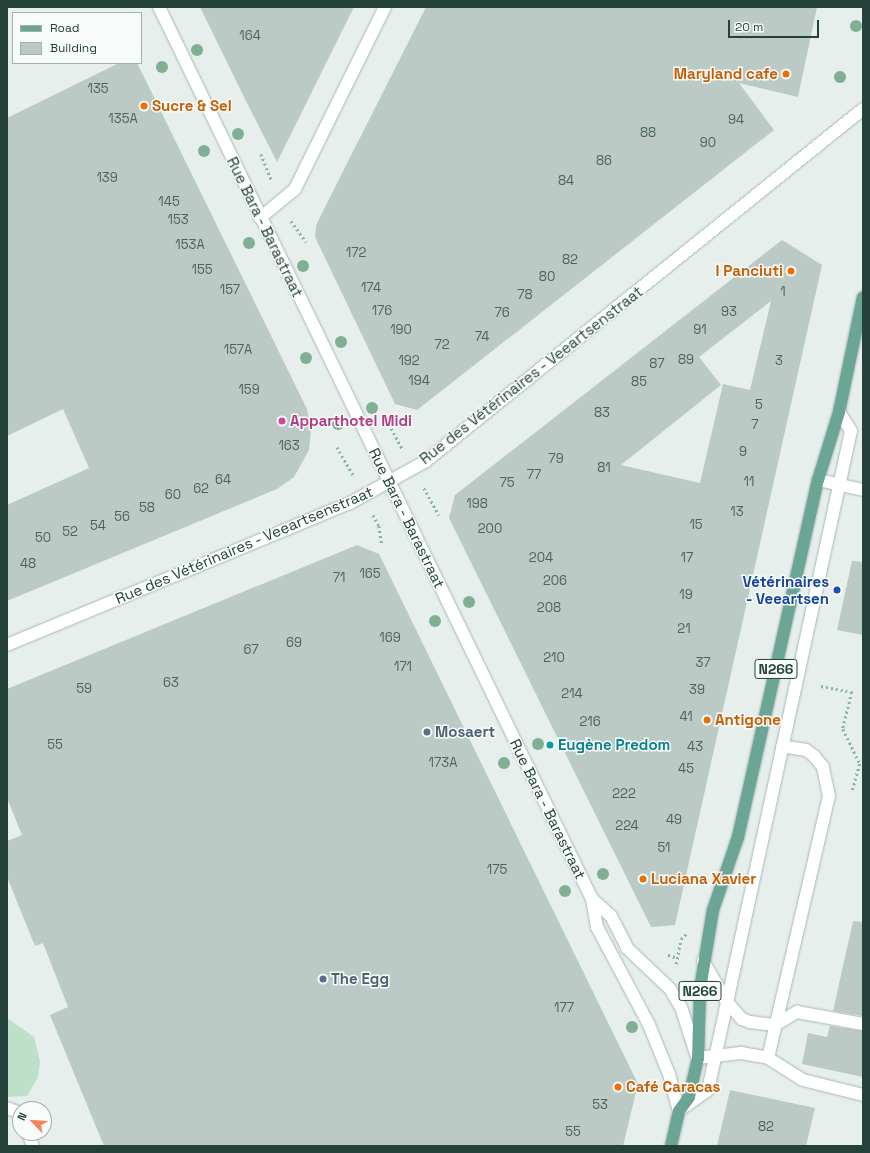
<!DOCTYPE html>
<meta charset="utf-8">
<style>
body{margin:0}
#map{position:relative;width:870px;height:1153px;overflow:hidden;background:#e6efeb;font-family:"Space Grotesk",sans-serif}
div>[style]{position:absolute}
.green>*{inset:0;background:#bfe0c8}
.building>*{inset:0;background:#bbcac4}
.path>*{height:2.5px;margin-top:-1.25px;transform-origin:0;background:repeating-linear-gradient(90deg,#86b3a5 0 2px,transparent 0 5px)}
.roads{filter:drop-shadow(0 0 1px #a8b8b2) drop-shadow(0 0 1px #a8b8b2)}
.lane>*{height:12px;margin:-6px;padding:0 6px;transform-origin:6px;border-radius:6px;background:#fff}
.street>*{height:12px;margin:-6px;padding:0 6px;transform-origin:6px;border-radius:6px;background:#fff}
.secondary>*{height:12px;margin:-6px;padding:0 6px;transform-origin:6px;border-radius:6px;background:#fff}
.primary>*{height:12px;margin:-6px;padding:0 6px;transform-origin:6px;border-radius:6px;background:#6aa596}
.trees>*{width:12px;height:12px;margin:-6px;border-radius:50%;background:#80af93}
.dots>*{width:11px;height:11px;translate:-50% -50%;box-sizing:border-box;border:2px solid #f7fbf9;border-radius:50%}
span{translate:-50% -50%;white-space:nowrap;text-align:center;line-height:1.15;-webkit-text-stroke:3px #f7fbf9;paint-order:stroke}
.number-label{font-size:13px;color:#4a645c}
.number-label span{-webkit-text-stroke-width:0}
.shield-label span{padding:1px 3px;background:#f7fbf9;border:1px solid;border-radius:3px;-webkit-text-stroke-width:0}
.shield-label{font-size:14px;color:#24423a;font-weight:700}
.food-label{font-size:15px;color:#c56008;font-weight:700}
.right{translate:-100% -50%;text-align:right}
.left{translate:0 -50%;text-align:left}
.street-label{font-size:15px;color:#24423a}
.hotel-label{font-size:15px;color:#b23c85;font-weight:700}
.transit-label{font-size:15px;color:#164399;font-weight:700}
.service-label{font-size:15px;color:#4e5e75;font-weight:700}
.culture-label{font-size:15px;color:#0d838f;font-weight:700}
.frame{position:absolute;inset:0;border:8px solid #24423a;pointer-events:none}
.legend{position:absolute;left:12px;top:12px;width:130px;height:52px;box-sizing:border-box;background:#f7fbf9;border:1px solid #a3b1ad;margin:0;padding:5px 7px;list-style:none;font-size:12px;color:#24423a}
.legend li{display:flex;align-items:center;gap:8px;height:20px}
.legend b{width:20px;border:1px solid #a3b1ad}
.north{position:absolute;left:12px;top:1101px;width:40px;height:40px;box-sizing:border-box;background:#f7fbf9;border:1px solid #a3b1ad;border-radius:50%;rotate:295deg;font-size:11px;font-weight:700;line-height:16px;text-align:center;color:#24423a}
.north::after{content:'';display:block;margin:auto;width:14px;height:18px;background:#f4845f;clip-path:polygon(50% 0,100% 100%,50% 72%,0 100%)}
.scale{position:absolute;left:728px;top:20px;width:91px;height:18px;box-sizing:border-box;border:2px solid #24423a;border-top:0;padding-left:5px;font-size:12px;line-height:14px;white-space:nowrap;color:#24423a;-webkit-text-stroke:3px #f7fbf9;paint-order:stroke}
</style>
<div id="map">
<div class="green">
<div style="clip-path:polygon(7px 1018px,34px 1037px,40px 1061px,38px 1077px,27px 1096px,7px 1097px)"></div>
</div>
<div class="building">
<div style="clip-path:polygon(200px 7px,354px 7px,277px 162px,244px 97px)"></div>
<div style="clip-path:polygon(426px 7px,817px 7px,798px 97px,739px 83px,774px 130px,417px 410px,395px 404px,315px 237px,316px 226px,321px 215px)"></div>
<div style="clip-path:polygon(119px 63px,137px 63px,146px 81px,307px 409px,311px 429px,309px 450px,294px 477px,277px 489px,7px 601px,7px 505px,89px 468px,63px 409px,7px 436px,7px 118px)"></div>
<div style="clip-path:polygon(evenodd,782px 240px,822px 265px,675px 925px,651px 927px,449px 518px,455px 495px,782px 240px,771px 301px,750px 390px,723px 384px,700px 483px,621px 465px,721px 385px,699px 357px,771px 301px)"></div>
<div style="clip-path:polygon(357px 545px,379px 554px,638px 1084px,623px 1146px,104px 1146px,50px 1015px,68px 1007px,43px 943px,35px 946px,7px 877px,7px 841px,22px 835px,7px 798px,7px 689px)"></div>
<div style="clip-path:polygon(852px 561px,863px 562px,863px 635px,837px 630px)"></div>
<div style="clip-path:polygon(853px 921px,863px 922px,863px 1016px,833px 1011px)"></div>
<div style="clip-path:polygon(830px 1026px,863px 1031px,863px 1077px,802px 1064px,808px 1033px,827px 1037px)"></div>
<div style="clip-path:polygon(730px 1090px,815px 1108px,806px 1146px,717px 1146px)"></div>
</div>
<div class="path">
<div style="left:261px;top:154px;width:29px;rotate:68deg"></div>
<div style="left:291px;top:221px;width:26px;rotate:54deg"></div>
<div style="left:389px;top:424px;width:30px;rotate:62deg"></div>
<div style="left:337px;top:447px;width:34px;rotate:60deg"></div>
<div style="left:424px;top:488px;width:31px;rotate:61deg"></div>
<div style="left:373px;top:515px;width:13px;rotate:61deg"></div>
<div style="left:379px;top:526px;width:18px;rotate:81deg"></div>
<div style="left:821px;top:686px;width:32px;rotate:11deg"></div>
<div style="left:852px;top:692px;width:38px;rotate:104deg"></div>
<div style="left:843px;top:729px;width:39px;rotate:64deg"></div>
<div style="left:860px;top:764px;width:29px;rotate:106deg"></div>
<div style="left:668px;top:955px;width:9px;rotate:18deg"></div>
<div style="left:676px;top:964px;width:25px;rotate:-79deg"></div>
<div style="left:681px;top:939px;width:7px;rotate:-45deg"></div>
</div>
<div class="roads">
<div class="lane">
<div style="left:818px;top:480px;width:46px;rotate:12.5deg"></div>
<div style="left:703px;top:961px;width:48px;rotate:59.7deg"></div>
<div style="left:727px;top:1002px;width:23px;rotate:49deg"></div>
<div style="left:742px;top:1019px;width:9px;rotate:21deg"></div>
<div style="left:750px;top:1022px;width:25px;rotate:7deg"></div>
<div style="left:775px;top:1025px;width:26px;rotate:-31deg"></div>
<div style="left:797px;top:1012px;width:67px;rotate:10.3deg"></div>
<div style="left:698px;top:1058px;width:43px;rotate:-6.6deg"></div>
<div style="left:741px;top:1053px;width:27px;rotate:10deg"></div>
<div style="left:768px;top:1058px;width:41px;rotate:32.2deg"></div>
<div style="left:803px;top:1080px;width:62px;rotate:14deg"></div>
<div style="left:768px;top:1058px;width:269px;rotate:-76.9deg"></div>
<div style="left:829px;top:796px;width:30px;rotate:-102deg"></div>
<div style="left:823px;top:767px;width:14px;rotate:-129deg"></div>
<div style="left:814px;top:756px;width:10px;rotate:-143deg"></div>
<div style="left:806px;top:750px;width:24px;rotate:-171deg"></div>
<div style="left:7px;top:1108px;width:14px;rotate:21deg"></div>
<div style="left:681px;top:1109px;width:33px;rotate:-35deg"></div>
<div style="left:708px;top:1090px;width:674px;rotate:-77.76deg"></div>
<div style="left:851px;top:431px;width:22px;rotate:-122deg"></div>
<div style="left:28px;top:1133px;width:14px;rotate:69deg"></div>
</div>
<div class="street">
<div style="left:260px;top:218px;width:45px;rotate:-39.6deg"></div>
<div style="left:295px;top:189px;width:203px;rotate:-63.7deg"></div>
</div>
<div class="secondary">
<div style="left:159px;top:7px;width:992px;rotate:64.11deg"></div>
<div style="left:592px;top:899px;width:28px;rotate:80deg"></div>
<div style="left:597px;top:927px;width:111px;rotate:62deg"></div>
<div style="left:649px;top:1025px;width:53px;rotate:67.8deg"></div>
<div style="left:669px;top:1074px;width:38px;rotate:75deg"></div>
<div style="left:7px;top:645px;width:371px;rotate:-22.5deg"></div>
<div style="left:350px;top:503px;width:87px;rotate:-28.9deg"></div>
<div style="left:426px;top:461px;width:561px;rotate:-38.85deg"></div>
<div style="left:592px;top:899px;width:25px;rotate:42deg"></div>
<div style="left:611px;top:916px;width:36px;rotate:63deg"></div>
<div style="left:627px;top:948px;width:59px;rotate:43.6deg"></div>
<div style="left:670px;top:989px;width:21px;rotate:59deg"></div>
<div style="left:681px;top:1007px;width:52px;rotate:72.3deg"></div>
</div>
<div class="primary">
<div style="left:671px;top:1146px;width:36px;rotate:-77deg"></div>
<div style="left:679px;top:1111px;width:17px;rotate:-54deg"></div>
<div style="left:689px;top:1097px;width:40px;rotate:-77deg"></div>
<div style="left:698px;top:1058px;width:69px;rotate:-88.3deg"></div>
<div style="left:700px;top:989px;width:80px;rotate:-80.7deg"></div>
<div style="left:713px;top:910px;width:77px;rotate:-71.1deg"></div>
<div style="left:738px;top:837px;width:366px;rotate:-77.4deg"></div>
<div style="left:818px;top:480px;width:71px;rotate:-72.8deg"></div>
<div style="left:839px;top:412px;width:117px;rotate:-78.2deg"></div>
</div>
</div>
<div class="trees">
<div style="left:856px;top:26px"></div>
<div style="left:197px;top:50px"></div>
<div style="left:162px;top:67px"></div>
<div style="left:840px;top:77px"></div>
<div style="left:238px;top:134px"></div>
<div style="left:204px;top:151px"></div>
<div style="left:249px;top:243px"></div>
<div style="left:303px;top:266px"></div>
<div style="left:341px;top:342px"></div>
<div style="left:306px;top:358px"></div>
<div style="left:372px;top:408px"></div>
<div style="left:338px;top:424px"></div>
<div style="left:469px;top:602px"></div>
<div style="left:435px;top:621px"></div>
<div style="left:538px;top:744px"></div>
<div style="left:504px;top:763px"></div>
<div style="left:603px;top:874px"></div>
<div style="left:565px;top:891px"></div>
<div style="left:632px;top:1027px"></div>
</div>
<div class="dots">
<div style="left:786px;top:74px;background:#e8710a"></div>
<div style="left:144px;top:106px;background:#e8710a"></div>
<div style="left:791px;top:271px;background:#e8710a"></div>
<div style="left:282px;top:421px;background:#d1479c"></div>
<div style="left:837px;top:590px;background:#1a4fb4"></div>
<div style="left:707px;top:720px;background:#e8710a"></div>
<div style="left:427px;top:732px;background:#5c6f8a"></div>
<div style="left:550px;top:745px;background:#0f9aa8"></div>
<div style="left:643px;top:879px;background:#e8710a"></div>
<div style="left:323px;top:979px;background:#5c6f8a"></div>
<div style="left:618px;top:1087px;background:#e8710a"></div>
</div>
<div class="number-label">
<span style="left:250px;top:36px">164</span>
<span style="left:98px;top:89px">135</span>
<span style="left:123px;top:119px">135A</span>
<span style="left:736px;top:120px">94</span>
<span style="left:648px;top:133px">88</span>
<span style="left:708px;top:143px">90</span>
<span style="left:604px;top:161px">86</span>
<span style="left:107px;top:178px">139</span>
<span style="left:566px;top:181px">84</span>
<span style="left:169px;top:202px">145</span>
<span style="left:178px;top:220px">153</span>
<span style="left:190px;top:245px">153A</span>
<span style="left:356px;top:253px">172</span>
<span style="left:570px;top:260px">82</span>
<span style="left:202px;top:270px">155</span>
<span style="left:547px;top:277px">80</span>
<span style="left:371px;top:288px">174</span>
<span style="left:230px;top:290px">157</span>
<span style="left:783px;top:292px">1</span>
<span style="left:525px;top:295px">78</span>
<span style="left:382px;top:311px">176</span>
<span style="left:729px;top:312px">93</span>
<span style="left:502px;top:313px">76</span>
<span style="left:401px;top:330px">190</span>
<span style="left:700px;top:330px">91</span>
<span style="left:482px;top:337px">74</span>
<span style="left:442px;top:345px">72</span>
<span style="left:238px;top:350px">157A</span>
<span style="left:686px;top:360px">89</span>
<span style="left:409px;top:361px">192</span>
<span style="left:779px;top:361px">3</span>
<span style="left:657px;top:364px">87</span>
<span style="left:419px;top:381px">194</span>
<span style="left:639px;top:382px">85</span>
<span style="left:249px;top:390px">159</span>
<span style="left:759px;top:405px">5</span>
<span style="left:602px;top:413px">83</span>
<span style="left:755px;top:425px">7</span>
<span style="left:289px;top:446px">163</span>
<span style="left:743px;top:452px">9</span>
<span style="left:556px;top:459px">79</span>
<span style="left:604px;top:468px">81</span>
<span style="left:534px;top:475px">77</span>
<span style="left:223px;top:480px">64</span>
<span style="left:749px;top:482px">11</span>
<span style="left:507px;top:483px">75</span>
<span style="left:201px;top:489px">62</span>
<span style="left:173px;top:495px">60</span>
<span style="left:477px;top:504px">198</span>
<span style="left:147px;top:508px">58</span>
<span style="left:737px;top:512px">13</span>
<span style="left:122px;top:517px">56</span>
<span style="left:696px;top:525px">15</span>
<span style="left:98px;top:526px">54</span>
<span style="left:490px;top:529px">200</span>
<span style="left:70px;top:532px">52</span>
<span style="left:43px;top:538px">50</span>
<span style="left:541px;top:558px">204</span>
<span style="left:687px;top:558px">17</span>
<span style="left:28px;top:564px">48</span>
<span style="left:370px;top:574px">165</span>
<span style="left:339px;top:578px">71</span>
<span style="left:555px;top:581px">206</span>
<span style="left:686px;top:595px">19</span>
<span style="left:549px;top:608px">208</span>
<span style="left:684px;top:629px">21</span>
<span style="left:390px;top:638px">169</span>
<span style="left:294px;top:643px">69</span>
<span style="left:251px;top:650px">67</span>
<span style="left:554px;top:658px">210</span>
<span style="left:703px;top:663px">37</span>
<span style="left:403px;top:667px">171</span>
<span style="left:171px;top:683px">63</span>
<span style="left:84px;top:689px">59</span>
<span style="left:697px;top:690px">39</span>
<span style="left:572px;top:694px">214</span>
<span style="left:686px;top:717px">41</span>
<span style="left:590px;top:722px">216</span>
<span style="left:55px;top:745px">55</span>
<span style="left:695px;top:747px">43</span>
<span style="left:443px;top:763px">173A</span>
<span style="left:686px;top:769px">45</span>
<span style="left:624px;top:794px">222</span>
<span style="left:674px;top:820px">49</span>
<span style="left:627px;top:826px">224</span>
<span style="left:664px;top:848px">51</span>
<span style="left:497px;top:870px">175</span>
<span style="left:564px;top:1008px">177</span>
<span style="left:600px;top:1105px">53</span>
<span style="left:766px;top:1127px">82</span>
<span style="left:573px;top:1132px">55</span>
</div>
<div class="shield-label">
<span style="left:776px;top:669px">N266</span>
<span style="left:700px;top:991px">N266</span>
</div>
<div class="food-label">
<span class="right" style="left:778px;top:74px">Maryland cafe</span>
<span class="left" style="left:152px;top:106px">Sucre &amp; Sel</span>
<span class="right" style="left:783px;top:271px">I Panciuti</span>
<span class="left" style="left:715px;top:720px">Antigone</span>
<span class="left" style="left:651px;top:879px">Luciana Xavier</span>
<span class="left" style="left:626px;top:1087px">Café Caracas</span>
</div>
<div class="street-label">
<span style="left:265px;top:227px;rotate:64deg">Rue Bara - Barastraat</span>
<span style="left:531px;top:375px;rotate:-38deg">Rue des Vétérinaires - Veeartsenstraat</span>
<span style="left:407px;top:518px;rotate:64deg">Rue Bara - Barastraat</span>
<span style="left:244px;top:545px;rotate:-23deg">Rue des Vétérinaires - Veeartsenstraat</span>
<span style="left:548px;top:809px;rotate:64deg">Rue Bara - Barastraat</span>
</div>
<div class="hotel-label">
<span class="left" style="left:290px;top:421px">Apparthotel Midi</span>
</div>
<div class="transit-label">
<span class="right" style="left:829px;top:590px">Vétérinaires<br>- Veeartsen</span>
</div>
<div class="service-label">
<span class="left" style="left:435px;top:732px">Mosaert</span>
<span class="left" style="left:331px;top:979px">The Egg</span>
</div>
<div class="culture-label">
<span class="left" style="left:558px;top:745px">Eugène Predom</span>
</div>
<div class="frame"></div>
<ul class="legend">
<li><b style="height:5px;background:#6aa596"></b>Road</li>
<li><b style="height:11px;background:#bbcac4"></b>Building</li>
</ul>
<div class="north">N</div>
<div class="scale">20 m</div>
</div>
